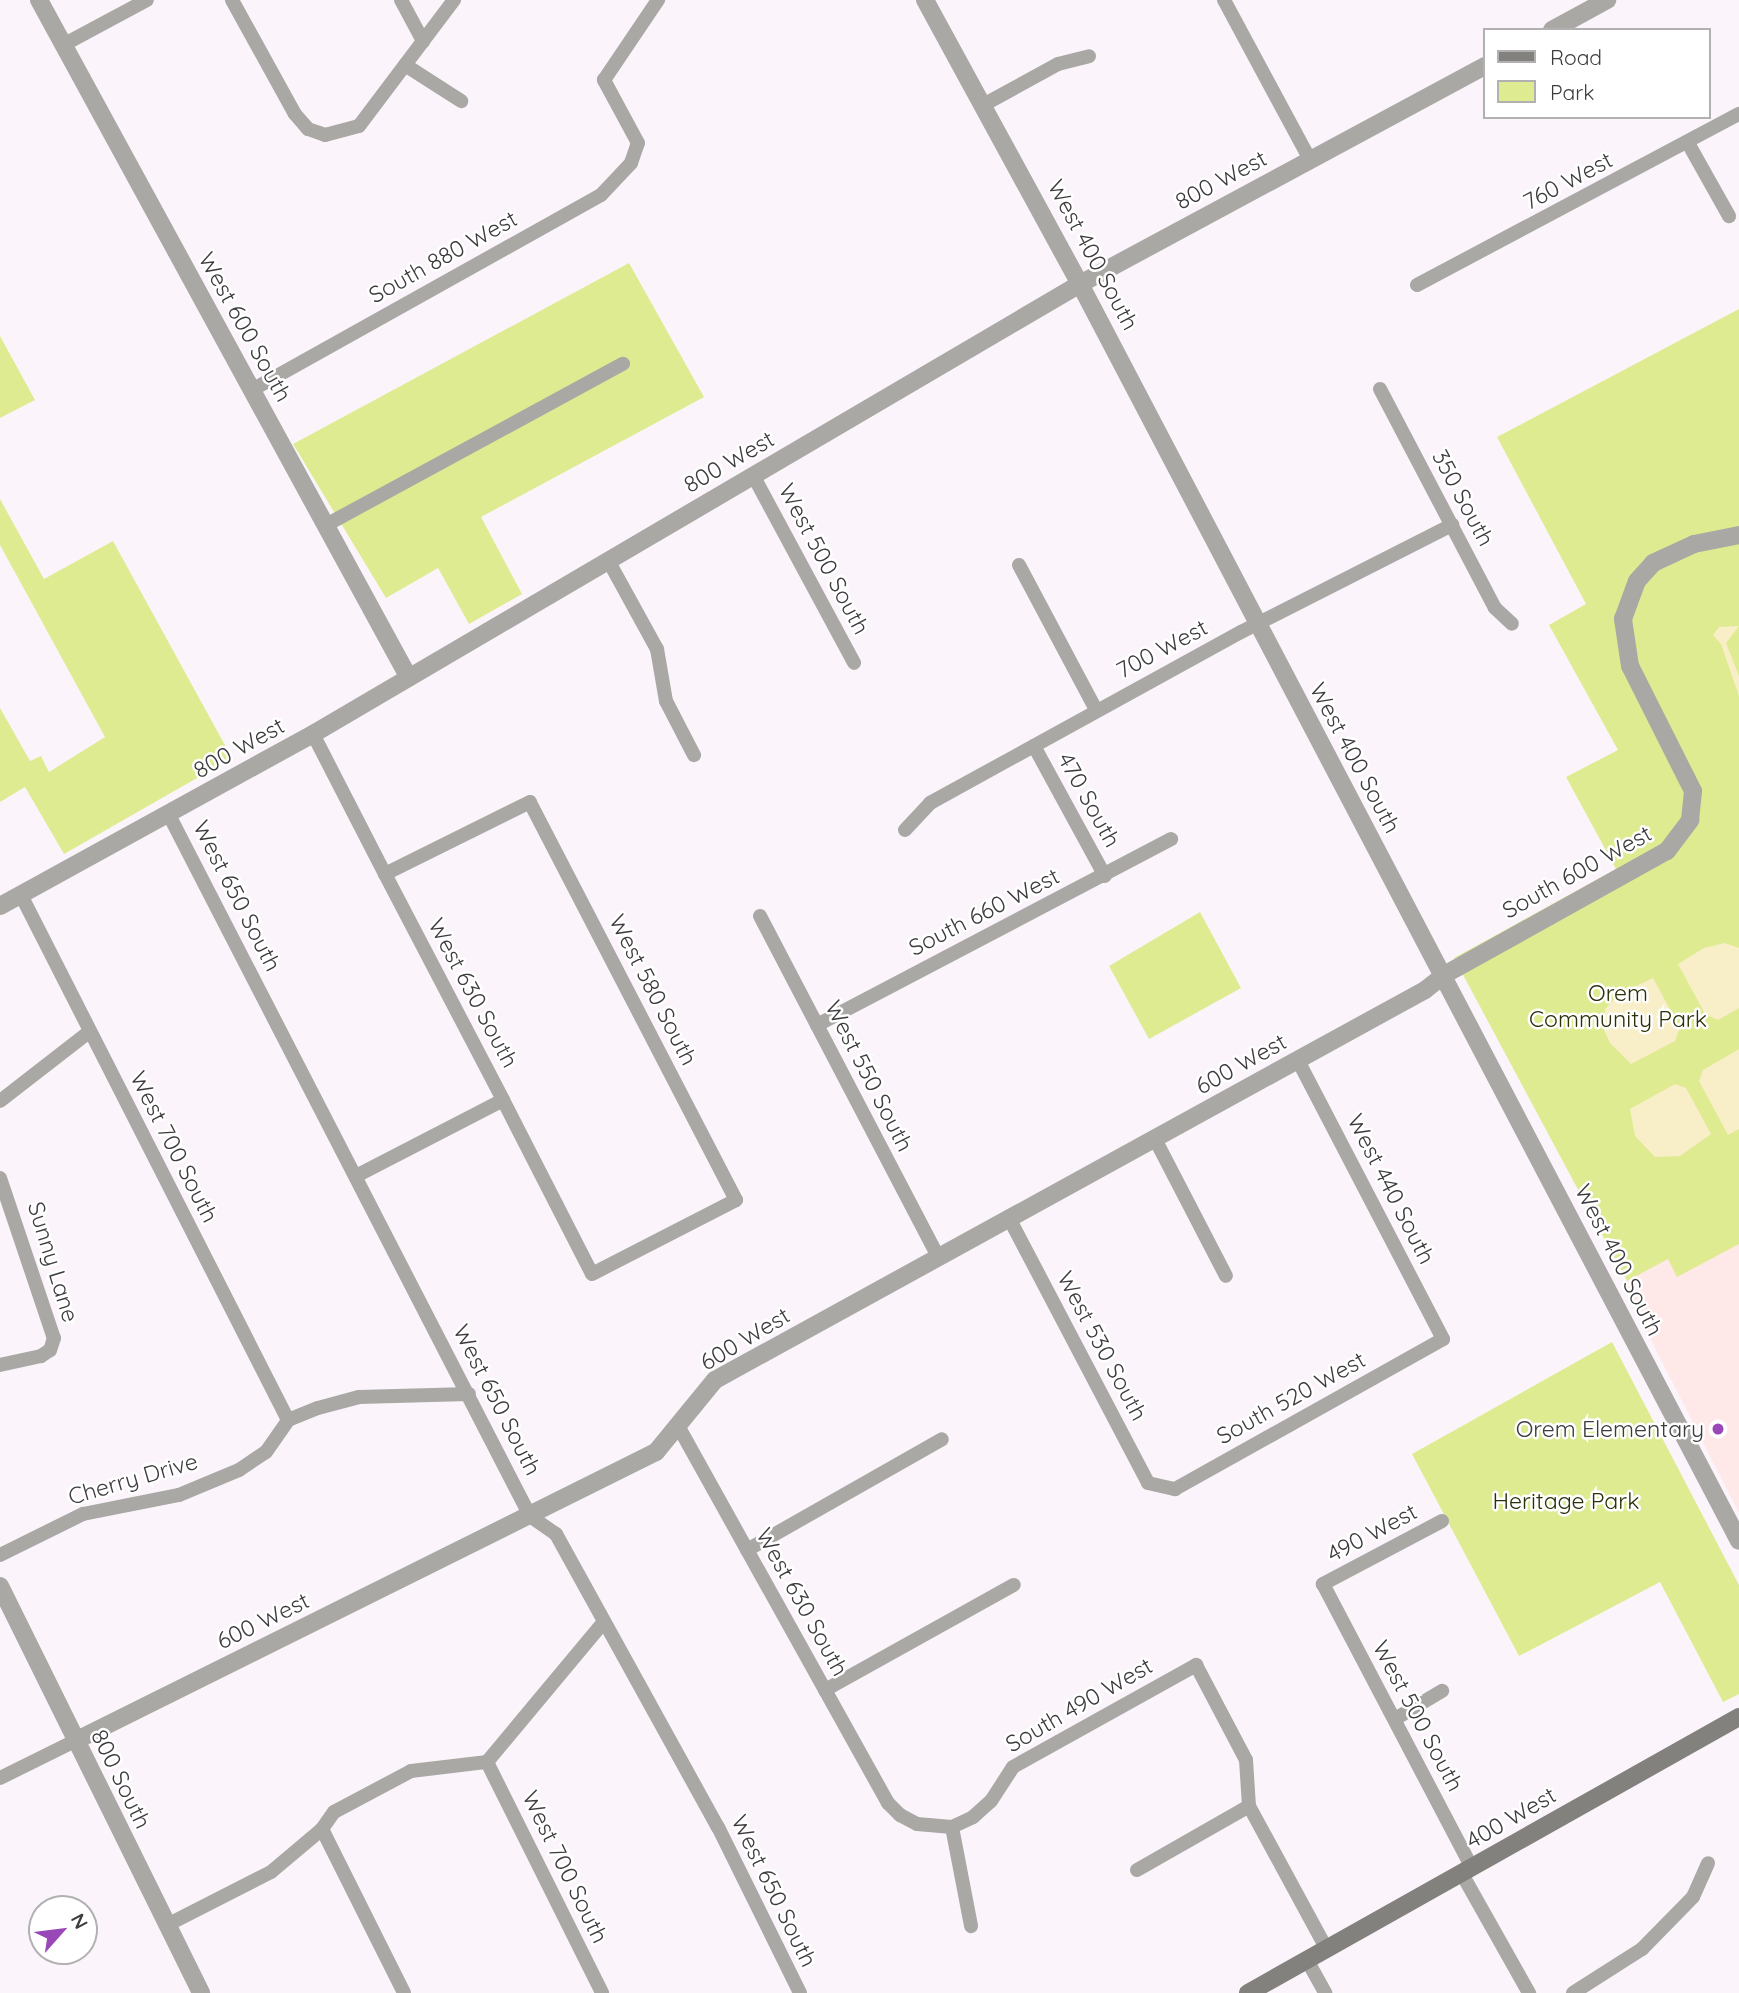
<!DOCTYPE html>
<style>
body{margin:0}
#map{position:relative;width:1739px;height:1993px;overflow:hidden;background:#fbf5fb;font-family:Quicksand,sans-serif}
div>[style]{position:absolute}
.education>*{inset:0;background:#fee8e8}
.green>*{inset:0;background:#deeb91}
.sand>*{inset:0;background:#f8eec8}
.minor>*{height:14px;margin:-7px;padding:0 7px;transform-origin:7px;border-radius:7px;background:#a9a8a5}
.tertiary>*{height:18px;margin:-9px;padding:0 9px;transform-origin:9px;border-radius:9px;background:#a9a8a5}
.secondary>*{height:18px;margin:-9px;padding:0 9px;transform-origin:9px;border-radius:9px;background:#83817d}
.dots>*{width:19px;height:19px;translate:-50% -50%;box-sizing:border-box;border:4px solid #fff;border-radius:50%}
span{translate:-50% -50%;white-space:nowrap;text-align:center;line-height:1.15;-webkit-text-stroke:5px #fff;paint-order:stroke}
.street-label{font-size:23px;color:#3d3b3d}
.park-label{font-size:23px;color:#2c3008}
.poi-label{font-size:23px;color:#3d3b3d}
.right{translate:-100% -50%;text-align:right}
.legend{position:absolute;left:1483px;top:28px;width:228px;height:91px;box-sizing:border-box;background:#fff;border:2px solid #b1b1b1;margin:0;padding:9px 12px;list-style:none;font-size:21px;color:#3d3b3d}
.legend li{display:flex;align-items:center;gap:14px;height:35px}
.legend b{width:35px;border:2px solid #b1b1b1}
.north{position:absolute;left:28px;top:1895px;width:70px;height:70px;box-sizing:border-box;background:#fff;border:2px solid #b1b1b1;border-radius:50%;rotate:62deg;font-size:19px;font-weight:700;line-height:28px;text-align:center;color:#3d3b3d}
.north::after{content:'';display:block;margin:auto;width:24px;height:32px;background:#9948b7;clip-path:polygon(50% 0,100% 100%,50% 72%,0 100%)}
</style>
<div id="map">
<div class="education">
<div style="clip-path:polygon(1739px 1219px,1739px 1513px,1622px 1283px)"></div>
</div>
<div class="green">
<div style="clip-path:polygon(629px 263px,704px 397px,481px 517px,522px 594px,469px 624px,438px 568px,386px 598px,293px 444px)"></div>
<div style="clip-path:polygon(1739px 309px,1739px 1244px,1677px 1277px,1668px 1259px,1627px 1281px,1454px 958px,1616px 869px,1566px 777px,1618px 750px,1549px 625px,1586px 604px,1497px 437px)"></div>
<div style="clip-path:polygon(0 336px,35px 400px,0 418px)"></div>
<div style="clip-path:polygon(0 499px,44px 579px,113px 541px,232px 758px,64px 854px,25px 787px,0 802px,0 708px,30px 761px,41px 756px,49px 772px,105px 737px,0 545px)"></div>
<div style="clip-path:polygon(1200px 912px,1241px 988px,1149px 1039px,1109px 966px)"></div>
<div style="clip-path:polygon(1612px 1342px,1739px 1585px,1739px 1694px,1723px 1702px,1660px 1582px,1519px 1656px,1412px 1454px)"></div>
</div>
<div class="sand">
<div style="clip-path:polygon(1739px 626px,1726px 643px,1739px 676px,1739px 696px,1721px 644px,1713px 635px,1719px 627px)"></div>
<div style="clip-path:polygon(1725px 943px,1739px 948px,1739px 1008px,1718px 1020px,1705px 1014px,1678px 964px,1704px 948px)"></div>
<div style="clip-path:polygon(1653px 978px,1680px 1028px,1675px 1041px,1631px 1064px,1610px 1043px,1604px 1030px,1605px 1009px,1619px 994px)"></div>
<div style="clip-path:polygon(1739px 1049px,1739px 1129px,1728px 1135px,1699px 1081px,1703px 1070px)"></div>
<div style="clip-path:polygon(1675px 1084px,1686px 1088px,1711px 1134px,1680px 1156px,1655px 1157px,1635px 1136px,1630px 1109px)"></div>
</div>
<div class="minor">
<div style="left:232px;top:0;width:130px;rotate:61.1deg"></div>
<div style="left:295px;top:114px;width:20px;rotate:49deg"></div>
<div style="left:308px;top:129px;width:18px;rotate:19deg"></div>
<div style="left:325px;top:135px;width:35px;rotate:-15deg"></div>
<div style="left:359px;top:126px;width:158px;rotate:-53deg"></div>
<div style="left:401px;top:0;width:47px;rotate:61.8deg"></div>
<div style="left:1224px;top:0;width:182px;rotate:61.7deg"></div>
<div style="left:63px;top:45px;width:95px;rotate:-28.2deg"></div>
<div style="left:405px;top:65px;width:67px;rotate:32.7deg"></div>
<div style="left:985px;top:104px;width:83px;rotate:-28.7deg"></div>
<div style="left:1058px;top:64px;width:32px;rotate:-14deg"></div>
<div style="left:1688px;top:143px;width:84px;rotate:60.7deg"></div>
<div style="left:1417px;top:285px;width:365px;rotate:-28deg"></div>
<div style="left:1380px;top:389px;width:247px;rotate:62.3deg"></div>
<div style="left:1495px;top:608px;width:23px;rotate:43deg"></div>
<div style="left:252px;top:390px;width:400px;rotate:-29.2deg"></div>
<div style="left:601px;top:195px;width:44px;rotate:-46.8deg"></div>
<div style="left:631px;top:163px;width:21px;rotate:-71deg"></div>
<div style="left:638px;top:143px;width:72px;rotate:-118.4deg"></div>
<div style="left:604px;top:80px;width:97px;rotate:-56deg"></div>
<div style="left:754px;top:477px;width:211px;rotate:61.7deg"></div>
<div style="left:326px;top:525px;width:338px;rotate:-28.5deg"></div>
<div style="left:608px;top:560px;width:102px;rotate:61.2deg"></div>
<div style="left:657px;top:649px;width:53px;rotate:80.2deg"></div>
<div style="left:666px;top:701px;width:61px;rotate:62.6deg"></div>
<div style="left:1019px;top:565px;width:164px;rotate:62deg"></div>
<div style="left:313px;top:734px;width:157px;rotate:62.8deg"></div>
<div style="left:385px;top:874px;width:255px;rotate:62.4deg"></div>
<div style="left:503px;top:1100px;width:195px;rotate:62.9deg"></div>
<div style="left:592px;top:1274px;width:162px;rotate:-27.2deg"></div>
<div style="left:736px;top:1200px;width:448px;rotate:-117.4deg"></div>
<div style="left:530px;top:802px;width:162px;rotate:153.6deg"></div>
<div style="left:1034px;top:746px;width:148px;rotate:61.4deg"></div>
<div style="left:169px;top:815px;width:788px;rotate:62.75deg"></div>
<div style="left:530px;top:1516px;width:32px;rotate:35deg"></div>
<div style="left:556px;top:1534px;width:335px;rotate:61.1deg"></div>
<div style="left:718px;top:1827px;width:185px;rotate:63.7deg"></div>
<div style="left:905px;top:830px;width:37px;rotate:-47deg"></div>
<div style="left:930px;top:803px;width:355px;rotate:-28.8deg"></div>
<div style="left:1241px;top:632px;width:237px;rotate:-26.9deg"></div>
<div style="left:21px;top:895px;width:589px;rotate:63.04deg"></div>
<div style="left:760px;top:916px;width:385px;rotate:62.4deg"></div>
<div style="left:817px;top:1025px;width:400px;rotate:-27.7deg"></div>
<div style="left:0;top:1101px;width:113px;rotate:-37.8deg"></div>
<div style="left:1155px;top:1139px;width:154px;rotate:62.6deg"></div>
<div style="left:356px;top:1176px;width:165px;rotate:-27.3deg"></div>
<div style="left:0;top:1178px;width:169px;rotate:71.4deg"></div>
<div style="left:54px;top:1338px;width:13px;rotate:108deg"></div>
<div style="left:50px;top:1350px;width:11px;rotate:146deg"></div>
<div style="left:41px;top:1356px;width:42px;rotate:167.6deg"></div>
<div style="left:1009px;top:1218px;width:299px;rotate:62.3deg"></div>
<div style="left:1148px;top:1483px;width:28px;rotate:13deg"></div>
<div style="left:1175px;top:1489px;width:307px;rotate:-29.2deg"></div>
<div style="left:1443px;top:1339px;width:314px;rotate:-117.5deg"></div>
<div style="left:677px;top:1424px;width:434px;rotate:60.9deg"></div>
<div style="left:888px;top:1803px;width:17px;rotate:45deg"></div>
<div style="left:900px;top:1815px;width:19px;rotate:28deg"></div>
<div style="left:917px;top:1824px;width:35px;rotate:5deg"></div>
<div style="left:952px;top:1827px;width:23px;rotate:-25deg"></div>
<div style="left:973px;top:1817px;width:24px;rotate:-42deg"></div>
<div style="left:991px;top:1801px;width:40px;rotate:-57.1deg"></div>
<div style="left:1013px;top:1767px;width:210px;rotate:-29.1deg"></div>
<div style="left:1196px;top:1665px;width:107px;rotate:62.2deg"></div>
<div style="left:1246px;top:1760px;width:46px;rotate:86.3deg"></div>
<div style="left:1249px;top:1806px;width:162px;rotate:61.5deg"></div>
<div style="left:1442px;top:1521px;width:135px;rotate:152.1deg"></div>
<div style="left:1323px;top:1584px;width:321px;rotate:62.3deg"></div>
<div style="left:747px;top:1550px;width:224px;rotate:-29.6deg"></div>
<div style="left:0;top:1555px;width:93px;rotate:-26.3deg"></div>
<div style="left:83px;top:1514px;width:98px;rotate:-11.2deg"></div>
<div style="left:179px;top:1495px;width:65px;rotate:-22.6deg"></div>
<div style="left:239px;top:1470px;width:32px;rotate:-34deg"></div>
<div style="left:266px;top:1452px;width:39px;rotate:-55deg"></div>
<div style="left:288px;top:1420px;width:32px;rotate:-22deg"></div>
<div style="left:318px;top:1408px;width:42px;rotate:-15deg"></div>
<div style="left:359px;top:1397px;width:110px;rotate:-1.6deg"></div>
<div style="left:825px;top:1690px;width:216px;rotate:-29.1deg"></div>
<div style="left:1395px;top:1719px;width:55px;rotate:-30.8deg"></div>
<div style="left:487px;top:1762px;width:258px;rotate:63.5deg"></div>
<div style="left:0;top:1778px;width:84px;rotate:-26.3deg"></div>
<div style="left:952px;top:1827px;width:101px;rotate:79.1deg"></div>
<div style="left:322px;top:1829px;width:183px;rotate:63.4deg"></div>
<div style="left:1137px;top:1870px;width:129px;rotate:-29.7deg"></div>
<div style="left:1462px;top:1874px;width:137px;rotate:60.6deg"></div>
<div style="left:167px;top:1925px;width:117px;rotate:-27deg"></div>
<div style="left:271px;top:1872px;width:67px;rotate:-40.1deg"></div>
<div style="left:322px;top:1829px;width:21px;rotate:-55deg"></div>
<div style="left:334px;top:1812px;width:87px;rotate:-28deg"></div>
<div style="left:411px;top:1771px;width:77px;rotate:-6.8deg"></div>
<div style="left:487px;top:1762px;width:181px;rotate:-50.2deg"></div>
<div style="left:1307px;top:1960px;width:38px;rotate:61deg"></div>
<div style="left:1573px;top:1993px;width:82px;rotate:-32.5deg"></div>
<div style="left:1642px;top:1949px;width:73px;rotate:-45.6deg"></div>
<div style="left:1693px;top:1897px;width:37px;rotate:-66deg"></div>
</div>
<div class="tertiary">
<div style="left:39px;top:0;width:772px;rotate:61.38deg"></div>
<div style="left:925px;top:0;width:324px;rotate:61.4deg"></div>
<div style="left:1080px;top:284px;width:1419px;rotate:62.33deg"></div>
<div style="left:1552px;top:30px;width:63px;rotate:-28.6deg"></div>
<div style="left:0;top:906px;width:357px;rotate:-28.8deg"></div>
<div style="left:313px;top:734px;width:889px;rotate:-30.4deg"></div>
<div style="left:1080px;top:284px;width:460px;rotate:-28.3deg"></div>
<div style="left:0;top:1586px;width:454px;rotate:63.7deg"></div>
<div style="left:75px;top:1741px;width:649px;rotate:-26.45deg"></div>
<div style="left:656px;top:1452px;width:93px;rotate:-50.7deg"></div>
<div style="left:715px;top:1380px;width:810px;rotate:-28.78deg"></div>
<div style="left:1425px;top:990px;width:24px;rotate:-38deg"></div>
<div style="left:1444px;top:975px;width:255px;rotate:-29.1deg"></div>
<div style="left:1667px;top:851px;width:39px;rotate:-53deg"></div>
<div style="left:1690px;top:820px;width:29px;rotate:-84deg"></div>
<div style="left:1693px;top:791px;width:140px;rotate:-116.7deg"></div>
<div style="left:1630px;top:666px;width:48px;rotate:-98.5deg"></div>
<div style="left:1623px;top:619px;width:40px;rotate:-69.8deg"></div>
<div style="left:1637px;top:581px;width:24px;rotate:-48deg"></div>
<div style="left:1653px;top:563px;width:45px;rotate:-24.9deg"></div>
<div style="left:1694px;top:544px;width:46px;rotate:-11.3deg"></div>
</div>
<div class="secondary">
<div style="left:1248px;top:1993px;width:563px;rotate:-29.34deg"></div>
</div>
<div class="dots">
<div style="left:1718px;top:1429px;background:#9948b7"></div>
</div>
<div class="street-label">
<span style="left:1221px;top:180px;rotate:-28deg">800 West</span>
<span style="left:1568px;top:181px;rotate:-28deg">760 West</span>
<span style="left:1093px;top:255px;rotate:62deg">West 400 South</span>
<span style="left:443px;top:257px;rotate:-29deg">South 880 West</span>
<span style="left:245px;top:327px;rotate:61deg">West 600 South</span>
<span style="left:729px;top:462px;rotate:-30deg">800 West</span>
<span style="left:1463px;top:498px;rotate:62deg">350 South</span>
<span style="left:824px;top:559px;rotate:62deg">West 500 South</span>
<span style="left:1162px;top:649px;rotate:-28deg">700 West</span>
<span style="left:239px;top:748px;rotate:-29deg">800 West</span>
<span style="left:1355px;top:758px;rotate:62deg">West 400 South</span>
<span style="left:1089px;top:800px;rotate:61deg">470 South</span>
<span style="left:1577px;top:872px;rotate:-29deg">South 600 West</span>
<span style="left:237px;top:896px;rotate:63deg">West 650 South</span>
<span style="left:984px;top:912px;rotate:-27deg">South 660 West</span>
<span style="left:653px;top:990px;rotate:63deg">West 580 South</span>
<span style="left:473px;top:993px;rotate:62deg">West 630 South</span>
<span style="left:1241px;top:1064px;rotate:-29deg">600 West</span>
<span style="left:869px;top:1076px;rotate:63deg">West 550 South</span>
<span style="left:174px;top:1147px;rotate:63deg">West 700 South</span>
<span style="left:1391px;top:1189px;rotate:63deg">West 440 South</span>
<span style="left:1619px;top:1260px;rotate:63deg">West 400 South</span>
<span style="left:53px;top:1262px;rotate:73deg">Sunny Lane</span>
<span style="left:745px;top:1339px;rotate:-31deg">600 West</span>
<span style="left:1102px;top:1346px;rotate:62deg">West 530 South</span>
<span style="left:1291px;top:1398px;rotate:-29deg">South 520 West</span>
<span style="left:497px;top:1400px;rotate:63deg">West 650 South</span>
<span style="left:133px;top:1479px;rotate:-16deg">Cherry Drive</span>
<span style="left:1372px;top:1533px;rotate:-28deg">490 West</span>
<span style="left:802px;top:1602px;rotate:61deg">West 630 South</span>
<span style="left:263px;top:1621px;rotate:-26deg">600 West</span>
<span style="left:1079px;top:1705px;rotate:-30deg">South 490 West</span>
<span style="left:1418px;top:1716px;rotate:62deg">West 500 South</span>
<span style="left:121px;top:1779px;rotate:64deg">800 South</span>
<span style="left:1511px;top:1818px;rotate:-30deg">400 West</span>
<span style="left:565px;top:1867px;rotate:64deg">West 700 South</span>
<span style="left:774px;top:1891px;rotate:64deg">West 650 South</span>
</div>
<div class="park-label">
<span style="left:1618px;top:1006px">Orem<br>Community Park</span>
<span style="left:1566px;top:1501px">Heritage Park</span>
</div>
<div class="poi-label">
<span class="right" style="left:1704px;top:1429px">Orem Elementary</span>
</div>
<ul class="legend">
<li><b style="height:9px;background:#83817d"></b>Road</li>
<li><b style="height:19px;background:#deeb91"></b>Park</li>
</ul>
<div class="north">N</div>
</div>
